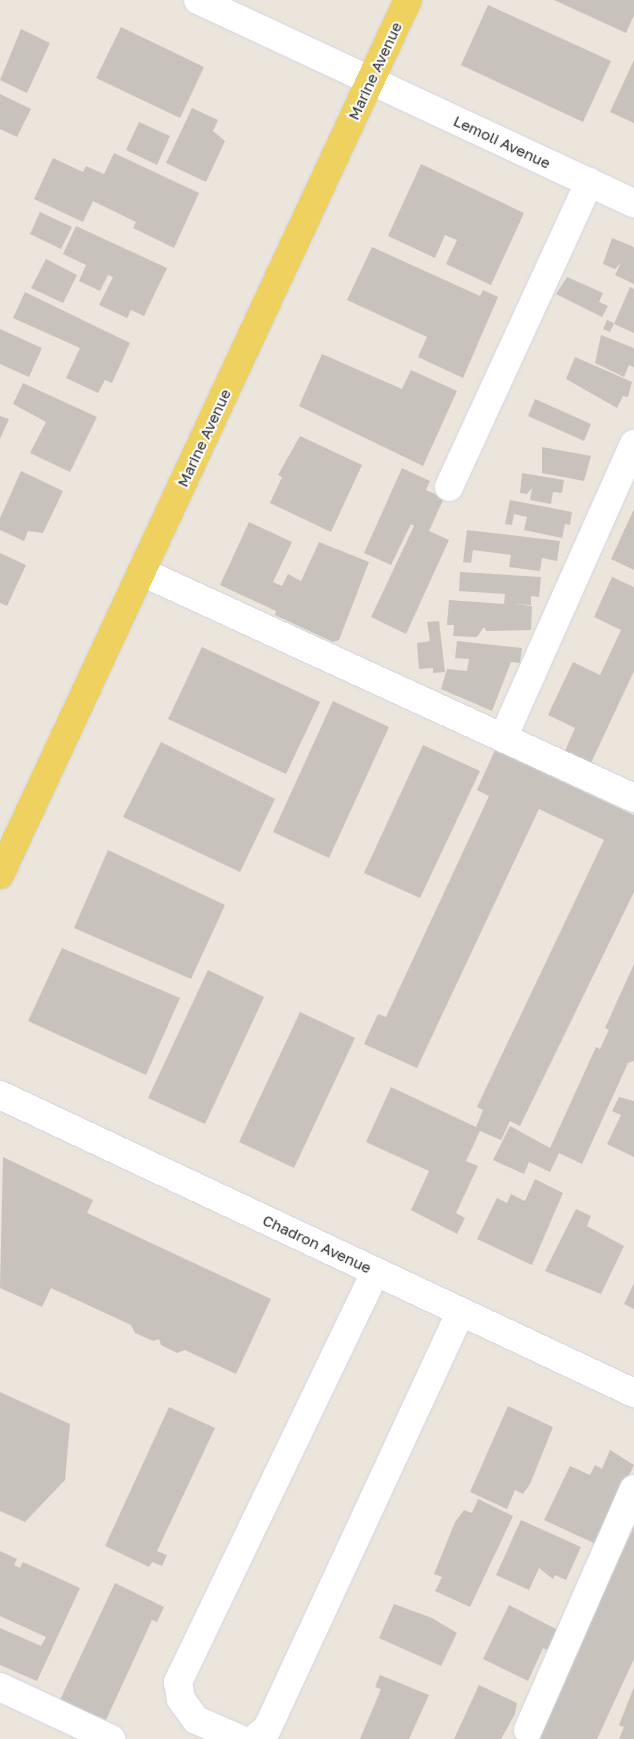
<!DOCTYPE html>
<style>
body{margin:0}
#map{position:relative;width:634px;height:1739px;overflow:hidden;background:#ece5dc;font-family:"Golos Text",sans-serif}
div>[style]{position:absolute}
.building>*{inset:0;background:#c7c2bb}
.roads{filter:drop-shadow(0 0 1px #d1d4e2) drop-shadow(0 0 1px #d1d4e2)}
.minor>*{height:28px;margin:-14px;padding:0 14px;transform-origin:14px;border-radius:14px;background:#fff}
.major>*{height:28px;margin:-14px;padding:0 14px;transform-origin:14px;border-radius:14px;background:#eed15e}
span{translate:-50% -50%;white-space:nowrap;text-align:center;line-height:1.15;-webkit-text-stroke:4px #fff;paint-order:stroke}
.street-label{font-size:15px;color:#2a2a2a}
</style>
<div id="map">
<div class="building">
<div style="clip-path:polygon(554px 0,634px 0,634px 15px,626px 33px)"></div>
<div style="clip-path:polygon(488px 5px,611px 61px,583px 122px,461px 65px)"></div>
<div style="clip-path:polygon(121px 27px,204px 67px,180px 118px,96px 78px)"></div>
<div style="clip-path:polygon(21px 29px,50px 43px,27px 93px,0 80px)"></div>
<div style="clip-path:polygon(634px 60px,634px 123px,610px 112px)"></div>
<div style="clip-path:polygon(0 94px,31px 109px,17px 137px,0 129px)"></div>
<div style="clip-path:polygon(192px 108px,218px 120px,213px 131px,225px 141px,206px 182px,166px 163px)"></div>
<div style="clip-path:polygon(139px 122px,170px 136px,157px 165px,126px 150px)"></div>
<div style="clip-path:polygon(114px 153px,199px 193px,174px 248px,133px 228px,136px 222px,93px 201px,83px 222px,34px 199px,53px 158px,83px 172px,86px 166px,104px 174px)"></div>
<div style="clip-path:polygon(421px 164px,524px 213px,491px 285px,446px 264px,457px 240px,445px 235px,435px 258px,388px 236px)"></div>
<div style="clip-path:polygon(40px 212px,72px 227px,61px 249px,30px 234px)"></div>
<div style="clip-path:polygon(76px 226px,167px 268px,144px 316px,131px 310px,127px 318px,99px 305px,113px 277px,108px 275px,100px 291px,79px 281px,86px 265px,63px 254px)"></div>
<div style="clip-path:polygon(612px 238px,634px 247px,634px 284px,615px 275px,621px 263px,615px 269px,603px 264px)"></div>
<div style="clip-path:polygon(372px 247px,480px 296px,483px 290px,498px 297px,463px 378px,418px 357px,427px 337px,347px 300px)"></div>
<div style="clip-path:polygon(46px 259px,77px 275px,63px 303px,31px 288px)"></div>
<div style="clip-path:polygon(567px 277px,603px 293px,599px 302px,608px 306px,602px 317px,556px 294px)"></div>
<div style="clip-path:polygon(630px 287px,634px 289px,634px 333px,614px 324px)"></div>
<div style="clip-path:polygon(25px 292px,130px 343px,112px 383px,105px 380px,98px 393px,66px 378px,80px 348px,13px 318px)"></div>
<div style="clip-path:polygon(607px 320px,614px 323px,610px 332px,603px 329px)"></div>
<div style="clip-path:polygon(0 329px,42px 348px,29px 377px,0 364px)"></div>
<div style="clip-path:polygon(601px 335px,634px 348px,634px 367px,629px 365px,624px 377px,595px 363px)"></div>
<div style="clip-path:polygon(322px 354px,402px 389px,411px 370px,457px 391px,423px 466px,299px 406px)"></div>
<div style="clip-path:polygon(575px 357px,632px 382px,628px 397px,623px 396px,617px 408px,566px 379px)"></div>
<div style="clip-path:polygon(23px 383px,97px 417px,70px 472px,30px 453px,46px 422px,13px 404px)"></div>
<div style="clip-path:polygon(535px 399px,591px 424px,584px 441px,528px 416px)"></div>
<div style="clip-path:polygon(0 416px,9px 419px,0 439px)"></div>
<div style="clip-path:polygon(300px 436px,362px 465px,331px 532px,270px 503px,282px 477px,278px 475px)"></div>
<div style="clip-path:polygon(542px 447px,591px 456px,584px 481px,542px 473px)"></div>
<div style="clip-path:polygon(402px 468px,430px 481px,426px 490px,444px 498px,429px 531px,449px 540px,406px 634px,371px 617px,414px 526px,411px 524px,391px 565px,364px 553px)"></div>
<div style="clip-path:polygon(21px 471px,63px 491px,43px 533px,28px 531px,24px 541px,0 530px,0 518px)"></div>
<div style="clip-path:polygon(522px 473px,564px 480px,562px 493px,553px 492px,551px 504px,530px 500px,532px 488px,527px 494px,520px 493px)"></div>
<div style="clip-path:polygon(510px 500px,572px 512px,570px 525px,565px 524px,562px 538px,524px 530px,527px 517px,514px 514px,512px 525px,505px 524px)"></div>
<div style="clip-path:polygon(634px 509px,634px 570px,611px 559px)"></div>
<div style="clip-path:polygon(249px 522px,292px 542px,273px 582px,282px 586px,288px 574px,301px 581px,319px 542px,369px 562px,339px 640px,333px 642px,275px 615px,276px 611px,220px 585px)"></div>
<div style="clip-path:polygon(467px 530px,560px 541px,557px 561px,542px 558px,540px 571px,509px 567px,511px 555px,473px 550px,471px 563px,463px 562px)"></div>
<div style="clip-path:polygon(0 553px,26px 565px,7px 606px,0 603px)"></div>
<div style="clip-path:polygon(460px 572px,541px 577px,539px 597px,531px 596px,531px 605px,513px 604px,532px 606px,531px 630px,486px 631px,484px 627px,477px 637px,453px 636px,454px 625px,447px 625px,449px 600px,504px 604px,505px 594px,459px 591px)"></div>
<div style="clip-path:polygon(612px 577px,634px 587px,634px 671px,591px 763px,565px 751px,575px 728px,548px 715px,573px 662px,600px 675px,621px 630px,594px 617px)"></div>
<div style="clip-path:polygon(439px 621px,445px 672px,433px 673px,433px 668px,419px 669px,417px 643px,430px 641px,427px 622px)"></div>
<div style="clip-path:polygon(457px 641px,522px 648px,520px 663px,511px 662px,492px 711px,441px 689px,447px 669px,467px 671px,469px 659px,455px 658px)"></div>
<div style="clip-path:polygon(202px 647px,320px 702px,286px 774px,168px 719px)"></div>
<div style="clip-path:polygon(333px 701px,389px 727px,329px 858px,273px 832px)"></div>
<div style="clip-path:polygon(161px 742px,275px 799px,240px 872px,123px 817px)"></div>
<div style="clip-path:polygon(423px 745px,480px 771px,420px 898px,364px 873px)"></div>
<div style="clip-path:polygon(495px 750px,634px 815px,634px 892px,520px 1126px,510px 1121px,501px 1140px,480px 1131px,466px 1161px,478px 1166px,456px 1213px,465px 1218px,457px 1234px,411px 1210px,429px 1171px,366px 1142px,391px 1087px,476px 1127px,483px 1110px,477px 1107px,604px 840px,539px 809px,417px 1068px,364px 1044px,378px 1014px,386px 1017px,489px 796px,477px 790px)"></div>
<div style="clip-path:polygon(108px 850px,225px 905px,191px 979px,74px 928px)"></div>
<div style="clip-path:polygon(62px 948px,180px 998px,146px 1075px,28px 1021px)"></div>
<div style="clip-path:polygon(634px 964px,634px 1061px,628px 1063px,582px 1164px,559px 1153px,550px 1172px,529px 1162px,524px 1174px,493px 1160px,510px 1126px,550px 1148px,596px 1047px,600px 1049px,609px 1030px,605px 1028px)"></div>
<div style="clip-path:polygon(208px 970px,264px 997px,205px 1124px,148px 1098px)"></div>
<div style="clip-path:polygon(300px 1012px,355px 1038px,294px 1168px,239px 1142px)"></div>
<div style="clip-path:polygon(619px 1097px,634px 1101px,634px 1157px,607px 1144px,621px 1115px,612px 1111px)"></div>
<div style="clip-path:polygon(3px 1157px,93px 1200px,87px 1213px,271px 1299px,236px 1374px,185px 1350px,177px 1353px,161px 1345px,159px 1339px,153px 1341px,135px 1333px,131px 1325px,51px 1288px,42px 1307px,0 1288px)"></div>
<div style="clip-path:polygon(535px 1179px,563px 1193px,532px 1265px,477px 1239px,497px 1198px,507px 1203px,511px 1194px,525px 1201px)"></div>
<div style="clip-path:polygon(576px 1209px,591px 1216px,587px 1226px,624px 1246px,601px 1294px,545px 1271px)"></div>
<div style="clip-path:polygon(634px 1283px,634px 1309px,624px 1304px)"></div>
<div style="clip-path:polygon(0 1392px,70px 1424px,65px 1480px,25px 1522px,0 1511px)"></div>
<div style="clip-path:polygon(508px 1406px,553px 1427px,530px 1484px,523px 1494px,515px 1490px,507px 1509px,470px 1492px)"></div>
<div style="clip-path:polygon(169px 1407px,215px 1428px,157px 1551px,167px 1555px,162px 1566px,152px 1562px,149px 1567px,105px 1546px)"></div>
<div style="clip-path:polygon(610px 1450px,634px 1465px,596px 1544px,544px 1520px,570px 1466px,590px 1475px,595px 1465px,602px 1469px)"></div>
<div style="clip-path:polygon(478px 1499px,513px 1516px,470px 1607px,435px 1591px,442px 1577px,434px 1574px,455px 1522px,464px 1510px,472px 1513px)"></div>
<div style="clip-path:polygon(521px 1520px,581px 1547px,566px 1580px,555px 1575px,553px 1579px,539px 1568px,529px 1590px,496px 1575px)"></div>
<div style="clip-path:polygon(634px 1526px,634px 1659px,597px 1739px,536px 1739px)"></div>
<div style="clip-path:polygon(0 1551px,17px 1559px,14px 1565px,20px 1568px,23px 1562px,80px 1588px,37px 1681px,0 1665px,0 1628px,41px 1646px,46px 1637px,0 1616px)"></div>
<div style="clip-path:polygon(115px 1583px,164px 1607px,157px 1622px,152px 1620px,106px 1720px,60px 1700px)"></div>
<div style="clip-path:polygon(394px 1604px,432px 1618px,457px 1633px,441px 1666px,379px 1638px)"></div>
<div style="clip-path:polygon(509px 1605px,560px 1631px,551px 1652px,543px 1648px,528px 1681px,483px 1659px)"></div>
<div style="clip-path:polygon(380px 1675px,429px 1695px,409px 1739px,360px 1739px,381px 1689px,375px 1687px)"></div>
<div style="clip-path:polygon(479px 1685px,517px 1703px,515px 1714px,501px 1739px,454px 1739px)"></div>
<div style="clip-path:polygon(634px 1687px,634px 1739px,619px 1739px,624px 1727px,619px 1725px)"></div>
</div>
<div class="roads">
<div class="minor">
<div style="left:198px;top:0;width:481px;rotate:25deg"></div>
<div style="left:449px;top:487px;width:336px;rotate:-65.3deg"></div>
<div style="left:142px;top:572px;width:541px;rotate:24.67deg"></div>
<div style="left:503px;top:738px;width:322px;rotate:-66deg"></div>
<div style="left:0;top:1095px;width:701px;rotate:25.18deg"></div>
<div style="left:0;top:1687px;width:123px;rotate:25.1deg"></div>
<div style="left:528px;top:1730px;width:263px;rotate:-66.3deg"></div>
<div style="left:240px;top:1739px;width:48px;rotate:-156.6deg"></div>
<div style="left:196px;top:1720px;width:26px;rotate:-126deg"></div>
<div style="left:181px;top:1699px;width:17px;rotate:-100deg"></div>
<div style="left:178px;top:1682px;width:455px;rotate:-64.3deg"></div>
<div style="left:254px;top:1739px;width:16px;rotate:-38deg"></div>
<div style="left:267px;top:1729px;width:460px;rotate:-65.1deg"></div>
</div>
<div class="major">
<div style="left:0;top:875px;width:965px;rotate:-65deg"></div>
</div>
</div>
<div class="street-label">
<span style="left:375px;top:71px;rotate:-65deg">Marine Avenue</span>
<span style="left:502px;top:142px;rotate:25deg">Lemoli Avenue</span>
<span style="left:204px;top:438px;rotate:-65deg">Marine Avenue</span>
<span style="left:317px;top:1244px;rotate:25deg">Chadron Avenue</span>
</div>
</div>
